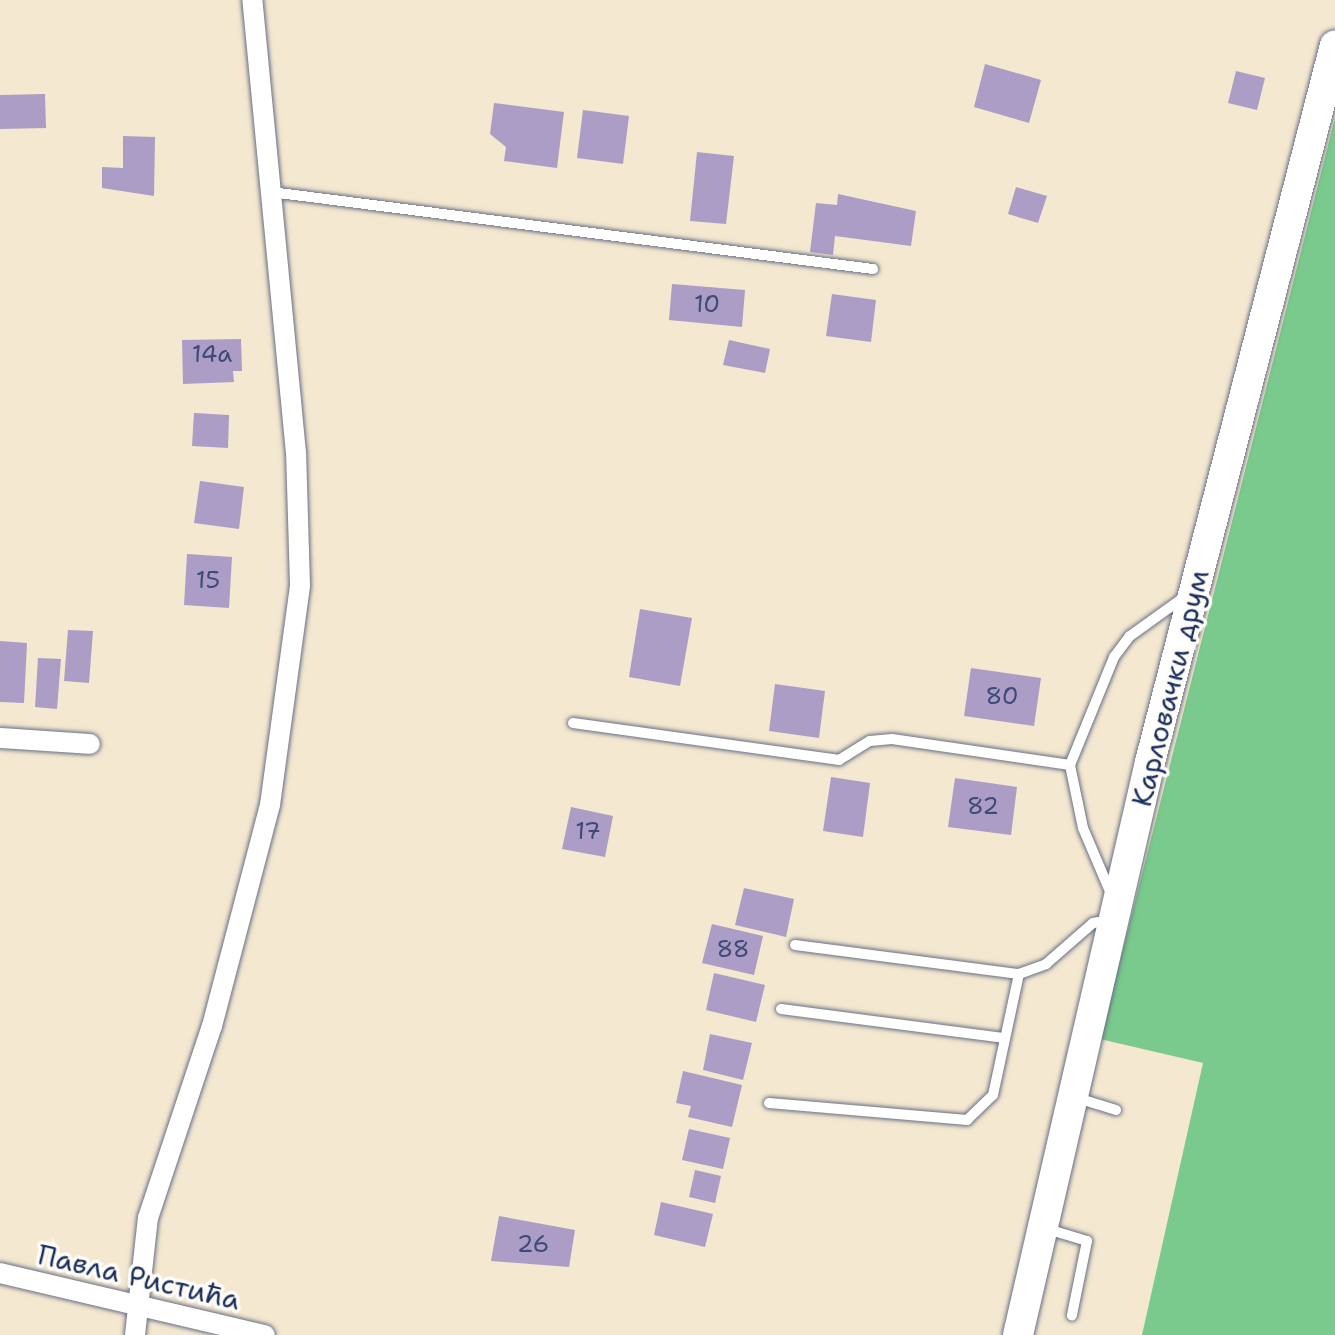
<!DOCTYPE html>
<meta charset="utf-8">
<style>
body{margin:0}
#map{position:relative;width:1335px;height:1335px;overflow:hidden;background:#f4e8d0;font-family:"Shantell Sans",sans-serif}
div>[style]{position:absolute}
.green>*{inset:0;background:#79ca8c}
.building>*{inset:0;background:#ab9dc6}
.roads{filter:drop-shadow(0 0 2px #677086) drop-shadow(0 0 2px #677086)}
.lane>*{height:10px;margin:-5px;padding:0 5px;transform-origin:5px;border-radius:5px;background:#fff}
.street>*{height:20px;margin:-10px;padding:0 10px;transform-origin:10px;border-radius:10px;background:#fff}
.secondary>*{height:30px;margin:-15px;padding:0 15px;transform-origin:15px;border-radius:15px;background:#fff}
span{translate:-50% -50%;white-space:nowrap;text-align:center;line-height:1.15;-webkit-text-stroke:7px #fdfcf7;paint-order:stroke}
.number-label{font-size:24px;color:#3f4a78}
.number-label span{-webkit-text-stroke-width:0}
.street-label{font-size:28px;color:#1b2f5e}
</style>
<div id="map">
<div class="green">
<div style="clip-path:polygon(1335px 118px,1335px 1335px,1142px 1335px,1203px 1063px,1100px 1039px)"></div>
</div>
<div class="building">
<div style="clip-path:polygon(985px 64px,1041px 80px,1029px 123px,974px 107px)"></div>
<div style="clip-path:polygon(1236px 71px,1265px 78px,1257px 110px,1228px 103px)"></div>
<div style="clip-path:polygon(45px 94px,46px 128px,0 129px,0 95px)"></div>
<div style="clip-path:polygon(494px 103px,564px 112px,557px 168px,504px 161px,506px 147px,490px 134px)"></div>
<div style="clip-path:polygon(583px 110px,629px 116px,623px 164px,577px 158px)"></div>
<div style="clip-path:polygon(123px 136px,155px 137px,154px 196px,102px 188px,102px 167px,123px 168px)"></div>
<div style="clip-path:polygon(697px 152px,734px 156px,726px 224px,690px 221px)"></div>
<div style="clip-path:polygon(1016px 187px,1047px 196px,1038px 223px,1008px 214px)"></div>
<div style="clip-path:polygon(838px 194px,916px 211px,911px 246px,835px 236px,833px 255px,810px 252px,816px 203px,837px 205px)"></div>
<div style="clip-path:polygon(672px 284px,745px 290px,742px 327px,669px 320px)"></div>
<div style="clip-path:polygon(832px 294px,876px 300px,871px 342px,826px 336px)"></div>
<div style="clip-path:polygon(241px 339px,242px 371px,233px 371px,234px 382px,183px 384px,182px 340px)"></div>
<div style="clip-path:polygon(729px 340px,770px 349px,765px 373px,723px 365px)"></div>
<div style="clip-path:polygon(194px 413px,229px 415px,228px 448px,192px 446px)"></div>
<div style="clip-path:polygon(200px 481px,244px 487px,239px 529px,194px 523px)"></div>
<div style="clip-path:polygon(187px 554px,232px 557px,229px 608px,184px 605px)"></div>
<div style="clip-path:polygon(640px 609px,692px 618px,680px 686px,629px 677px)"></div>
<div style="clip-path:polygon(68px 630px,93px 631px,89px 683px,64px 681px)"></div>
<div style="clip-path:polygon(0 641px,27px 643px,24px 703px,0 702px)"></div>
<div style="clip-path:polygon(38px 658px,61px 659px,57px 709px,35px 707px)"></div>
<div style="clip-path:polygon(971px 668px,1041px 678px,1034px 726px,964px 716px)"></div>
<div style="clip-path:polygon(775px 684px,825px 691px,819px 738px,769px 731px)"></div>
<div style="clip-path:polygon(831px 777px,870px 783px,863px 837px,823px 831px)"></div>
<div style="clip-path:polygon(955px 778px,1017px 787px,1011px 835px,948px 827px)"></div>
<div style="clip-path:polygon(571px 807px,613px 816px,605px 857px,562px 849px)"></div>
<div style="clip-path:polygon(744px 888px,794px 899px,786px 937px,735px 925px)"></div>
<div style="clip-path:polygon(712px 924px,763px 936px,754px 975px,702px 963px)"></div>
<div style="clip-path:polygon(714px 973px,765px 985px,756px 1022px,706px 1010px)"></div>
<div style="clip-path:polygon(710px 1034px,752px 1043px,743px 1080px,703px 1070px)"></div>
<div style="clip-path:polygon(683px 1071px,742px 1085px,732px 1127px,688px 1117px,691px 1106px,676px 1103px)"></div>
<div style="clip-path:polygon(689px 1129px,730px 1138px,723px 1169px,682px 1160px)"></div>
<div style="clip-path:polygon(695px 1170px,721px 1176px,715px 1203px,689px 1197px)"></div>
<div style="clip-path:polygon(661px 1202px,713px 1214px,705px 1247px,654px 1235px)"></div>
<div style="clip-path:polygon(499px 1216px,575px 1230px,569px 1267px,491px 1261px)"></div>
</div>
<div class="roads">
<div class="lane">
<div style="left:271px;top:192px;width:607px;rotate:7.29deg"></div>
<div style="left:573px;top:723px;width:269px;rotate:7.9deg"></div>
<div style="left:839px;top:760px;width:36px;rotate:-32deg"></div>
<div style="left:870px;top:741px;width:22px;rotate:-5deg"></div>
<div style="left:892px;top:739px;width:180px;rotate:8.3deg"></div>
<div style="left:1112px;top:896px;width:74px;rotate:-113.1deg"></div>
<div style="left:1083px;top:828px;width:64px;rotate:-101.7deg"></div>
<div style="left:1070px;top:765px;width:117px;rotate:-67.8deg"></div>
<div style="left:1114px;top:657px;width:26px;rotate:-53deg"></div>
<div style="left:1130px;top:636px;width:70px;rotate:-35.7deg"></div>
<div style="left:795px;top:945px;width:226px;rotate:7.4deg"></div>
<div style="left:781px;top:1009px;width:226px;rotate:7.4deg"></div>
<div style="left:1074px;top:1097px;width:44px;rotate:17.2deg"></div>
<div style="left:769px;top:1103px;width:199px;rotate:4.9deg"></div>
<div style="left:967px;top:1120px;width:36px;rotate:-44deg"></div>
<div style="left:993px;top:1095px;width:124px;rotate:-77.9deg"></div>
<div style="left:1019px;top:974px;width:29px;rotate:-20deg"></div>
<div style="left:1046px;top:964px;width:62px;rotate:-41.1deg"></div>
<div style="left:1093px;top:923px;width:17px;rotate:-10deg"></div>
<div style="left:1044px;top:1228px;width:45px;rotate:16.8deg"></div>
<div style="left:1087px;top:1241px;width:76px;rotate:101.5deg"></div>
</div>
<div class="street">
<div style="left:0;top:738px;width:90px;rotate:3.8deg"></div>
<div style="left:0;top:1273px;width:272px;rotate:13.2deg"></div>
<div style="left:135px;top:1335px;width:118px;rotate:-83.7deg"></div>
<div style="left:148px;top:1218px;width:202px;rotate:-71.6deg"></div>
<div style="left:212px;top:1026px;width:228px;rotate:-75.3deg"></div>
<div style="left:270px;top:805px;width:222px;rotate:-82.2deg"></div>
<div style="left:300px;top:585px;width:132px;rotate:-91.7deg"></div>
<div style="left:296px;top:453px;width:455px;rotate:-95.5deg"></div>
</div>
<div class="secondary">
<div style="left:1018px;top:1335px;width:588px;rotate:-77.03deg"></div>
<div style="left:1150px;top:762px;width:740px;rotate:-75.53deg"></div>
</div>
</div>
<div class="number-label">
<span style="left:707px;top:305px">10</span>
<span style="left:212px;top:355px">14a</span>
<span style="left:208px;top:581px">15</span>
<span style="left:1002px;top:697px">80</span>
<span style="left:983px;top:807px">82</span>
<span style="left:588px;top:832px">17</span>
<span style="left:733px;top:950px">88</span>
<span style="left:533px;top:1245px">26</span>
</div>
<div class="street-label">
<span style="left:1170px;top:688px;rotate:-76deg">Карловачки друм</span>
<span style="left:139px;top:1277px;rotate:13deg">Павла Ристића</span>
</div>
</div>
